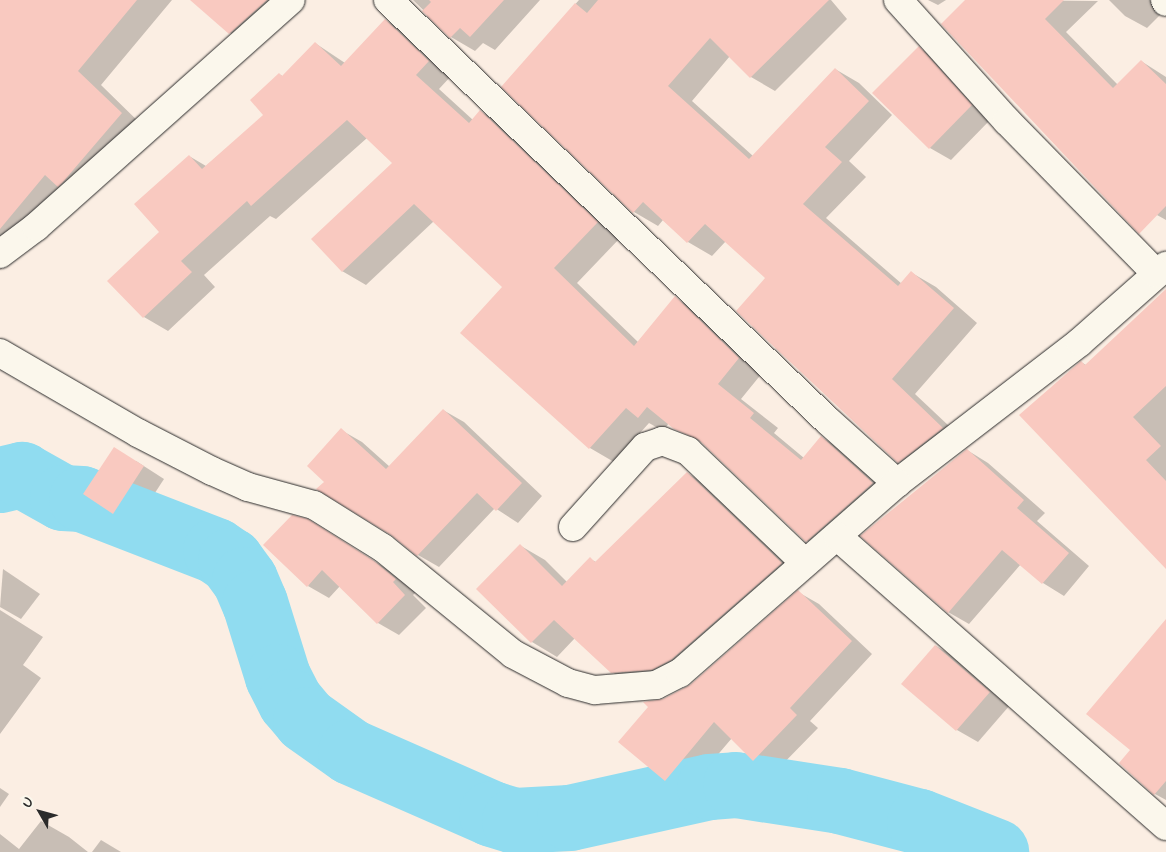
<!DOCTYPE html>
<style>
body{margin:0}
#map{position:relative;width:1166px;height:852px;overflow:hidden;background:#fbeee3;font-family:Mynerve,sans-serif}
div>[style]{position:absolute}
.shadow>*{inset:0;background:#0003}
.river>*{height:66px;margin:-33px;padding:0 33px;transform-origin:33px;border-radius:33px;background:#90dcf0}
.building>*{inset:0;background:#f9c9c0}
.roads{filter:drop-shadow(0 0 1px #2b2b2b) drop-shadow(0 0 1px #2b2b2b)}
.street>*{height:28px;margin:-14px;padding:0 14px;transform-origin:14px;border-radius:14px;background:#fbf7ec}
span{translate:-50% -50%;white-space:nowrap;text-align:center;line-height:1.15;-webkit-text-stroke:4.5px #fbf7ec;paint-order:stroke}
.north{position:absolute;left:15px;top:787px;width:50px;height:50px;-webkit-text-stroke:4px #fbf7ec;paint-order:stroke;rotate:308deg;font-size:14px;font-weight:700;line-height:20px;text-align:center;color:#2b2b2b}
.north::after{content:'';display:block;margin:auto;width:18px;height:22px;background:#2b2b2b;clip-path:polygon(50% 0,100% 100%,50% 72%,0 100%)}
</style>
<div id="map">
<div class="shadow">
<div style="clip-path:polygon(0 0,172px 0,101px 85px,145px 128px,67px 191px,0 270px)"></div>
<div style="clip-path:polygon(192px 0,301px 0,254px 47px,230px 33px)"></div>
<div style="clip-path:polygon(413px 0,540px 0,495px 50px,483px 43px,475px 51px,451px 37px)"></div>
<div style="clip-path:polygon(579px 0,831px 0,847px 19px,775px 91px,751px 77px,730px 56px,692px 101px,753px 156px,835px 69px,859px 83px,892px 115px,849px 161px,866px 177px,826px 218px,902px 284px,912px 273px,936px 287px,977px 323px,915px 394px,966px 442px,923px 476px,899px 462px,767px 278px,726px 241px,712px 256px,688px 242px,663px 220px,658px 226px,634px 212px,503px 86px)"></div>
<div style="clip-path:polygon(928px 0,946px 0,938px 5px)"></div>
<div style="clip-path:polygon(967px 0,1098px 1px,1066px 32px,1118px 85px,1141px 61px,1166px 77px,1166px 220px,1157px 215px)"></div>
<div style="clip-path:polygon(1109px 0,1166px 0,1166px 9px,1147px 28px,1125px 16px)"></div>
<div style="clip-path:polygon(385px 20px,409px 34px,452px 75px,439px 89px,473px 120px,481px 112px,505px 125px,621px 237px,577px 283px,638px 342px,675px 298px,699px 312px,763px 372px,741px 399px,778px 428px,774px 433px,804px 458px,821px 437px,845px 451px,897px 497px,831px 555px,807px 541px,706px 445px,669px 423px,663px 431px,649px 423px,614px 462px,590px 448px,503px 286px,434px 221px,366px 285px,342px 271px,393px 163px,367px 138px,276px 219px,270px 216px,204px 275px,215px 287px,168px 331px,144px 317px,109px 281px,161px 232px,189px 156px,206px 166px,265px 115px,279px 74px,284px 77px,315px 43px,345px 63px)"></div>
<div style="clip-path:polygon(919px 48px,940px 60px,992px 118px,951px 160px,930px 148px)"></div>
<div style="clip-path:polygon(1166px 292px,1166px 566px,1081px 362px,1086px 365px)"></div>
<div style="clip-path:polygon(443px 410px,464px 422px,542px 496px,518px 523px,495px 508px,439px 567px,418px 555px,326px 482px,341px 430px,362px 442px,390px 467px)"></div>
<div style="clip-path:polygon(967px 450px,988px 463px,1045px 513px,1037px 521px,1089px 566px,1064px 596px,1043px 583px,1021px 564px,969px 624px,948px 612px)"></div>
<div style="clip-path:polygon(136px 461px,164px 479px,134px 525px,113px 513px)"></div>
<div style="clip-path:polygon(687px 473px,712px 488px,806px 578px,637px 687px,612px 672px,575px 638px,557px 657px,532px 642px,478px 589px,521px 546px,545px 560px,567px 582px,590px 559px,596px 562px)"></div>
<div style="clip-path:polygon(329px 533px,395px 574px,416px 592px,413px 595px,426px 608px,399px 635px,378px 623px,340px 586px,329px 598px,308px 586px)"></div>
<div style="clip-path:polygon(3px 569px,40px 594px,21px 619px,0 607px)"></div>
<div style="clip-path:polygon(798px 592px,819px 604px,872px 654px,810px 721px,818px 728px,775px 772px,754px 760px,732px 738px,686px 792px,665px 780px,663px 700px,691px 686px)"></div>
<div style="clip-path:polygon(0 610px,43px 637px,23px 665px,41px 678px,0 734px)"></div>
<div style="clip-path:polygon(1166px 634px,1166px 800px,1155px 794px,1132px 750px)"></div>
<div style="clip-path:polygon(936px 646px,957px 658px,1010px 705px,978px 742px,957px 730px,903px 684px)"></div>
<div style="clip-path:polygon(0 788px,9px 794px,0 807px)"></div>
<div style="clip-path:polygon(41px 821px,69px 837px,88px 852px,0 852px,0 834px,19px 849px)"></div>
<div style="clip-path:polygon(101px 840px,121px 852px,92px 852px)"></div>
</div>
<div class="river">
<div style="left:0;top:480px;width:23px;rotate:-13deg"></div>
<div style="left:22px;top:475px;width:47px;rotate:29.3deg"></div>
<div style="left:63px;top:498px;width:19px;rotate:3deg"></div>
<div style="left:82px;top:499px;width:144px;rotate:21.2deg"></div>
<div style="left:216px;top:551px;width:18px;rotate:34deg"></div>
<div style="left:231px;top:561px;width:24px;rotate:54deg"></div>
<div style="left:245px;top:580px;width:25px;rotate:67deg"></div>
<div style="left:255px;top:603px;width:77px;rotate:72.7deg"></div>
<div style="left:278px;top:677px;width:28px;rotate:63deg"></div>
<div style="left:291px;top:702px;width:23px;rotate:50deg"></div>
<div style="left:306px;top:720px;width:55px;rotate:35.4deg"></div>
<div style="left:351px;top:752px;width:154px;rotate:23.7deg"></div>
<div style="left:492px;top:814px;width:24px;rotate:17deg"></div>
<div style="left:515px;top:821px;width:55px;rotate:-3.1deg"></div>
<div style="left:570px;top:818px;width:143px;rotate:-12.5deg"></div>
<div style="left:710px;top:787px;width:26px;rotate:-4deg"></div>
<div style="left:736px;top:785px;width:105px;rotate:8.7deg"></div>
<div style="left:840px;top:801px;width:83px;rotate:14.7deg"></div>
<div style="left:920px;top:822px;width:82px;rotate:21.5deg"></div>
</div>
<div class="building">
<div style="clip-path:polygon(0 0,137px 0,78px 71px,122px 113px,62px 183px,58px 187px,45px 175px,0 229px)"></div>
<div style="clip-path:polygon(190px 0,267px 0,229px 34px)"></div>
<div style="clip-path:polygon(429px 0,504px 0,470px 37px,460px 28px,450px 38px,422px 11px,431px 2px)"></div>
<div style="clip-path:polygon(598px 0,829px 0,750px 78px,710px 38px,668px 86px,749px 159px,835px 68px,869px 101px,825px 147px,842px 162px,803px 204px,898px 286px,911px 271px,954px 308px,892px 379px,943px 428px,898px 463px,736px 311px,765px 278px,705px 224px,687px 243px,643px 202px,633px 213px,501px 87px,575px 3px,587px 13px)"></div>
<div style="clip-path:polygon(965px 0,1064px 0,1045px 19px,1113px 88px,1141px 60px,1166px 84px,1166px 206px,1139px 234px,941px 24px)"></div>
<div style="clip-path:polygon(385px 19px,429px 61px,416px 75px,469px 123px,480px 110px,598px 222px,554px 268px,634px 346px,675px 296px,739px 358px,718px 384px,754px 413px,750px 418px,801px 460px,821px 436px,873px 483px,806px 542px,699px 440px,674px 429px,647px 407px,638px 418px,626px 408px,589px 449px,460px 333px,502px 287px,414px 204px,342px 272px,311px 239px,392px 163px,347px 120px,251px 206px,247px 201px,181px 261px,192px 272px,143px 318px,107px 281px,159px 232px,134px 204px,189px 155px,202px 169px,263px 115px,250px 100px,279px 73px,282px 76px,315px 42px,341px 66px)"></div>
<div style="clip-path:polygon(919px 46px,972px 105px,929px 149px,872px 93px)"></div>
<div style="clip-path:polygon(1166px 289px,1166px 386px,1133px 417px,1161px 446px,1146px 460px,1166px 481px,1166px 569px,1019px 415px,1081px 361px,1085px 365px)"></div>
<div style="clip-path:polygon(443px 409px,522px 483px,496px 511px,477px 493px,417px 556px,391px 535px,316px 489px,324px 482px,307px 466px,341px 428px,386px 469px)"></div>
<div style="clip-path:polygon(114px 447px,144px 466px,113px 514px,83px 494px)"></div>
<div style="clip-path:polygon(967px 449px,1024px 500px,1017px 508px,1069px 553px,1042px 584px,1002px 550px,948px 613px,860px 536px)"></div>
<div style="clip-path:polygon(687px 472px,782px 563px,671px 660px,652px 670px,611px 673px,554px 620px,531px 643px,476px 589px,520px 544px,562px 586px,590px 557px,595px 562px)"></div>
<div style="clip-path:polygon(292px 515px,308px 519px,374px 561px,396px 579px,393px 582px,405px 595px,377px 624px,322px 570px,307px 587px,263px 545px)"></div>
<div style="clip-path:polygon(798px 590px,852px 641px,790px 708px,797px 715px,753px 761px,714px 722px,665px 781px,618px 742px,648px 707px,643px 702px,663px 699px,690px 685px)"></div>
<div style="clip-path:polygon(1166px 619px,1166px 781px,1154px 795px,1119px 763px,1130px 750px,1086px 714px)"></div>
<div style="clip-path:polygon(935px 645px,990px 692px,956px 731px,901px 684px)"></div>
</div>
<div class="roads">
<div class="street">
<div style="left:388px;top:0;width:609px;rotate:43.74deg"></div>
<div style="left:828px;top:421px;width:93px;rotate:41.9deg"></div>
<div style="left:897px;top:483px;width:231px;rotate:-37.6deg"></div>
<div style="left:1080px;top:342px;width:115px;rotate:-41.5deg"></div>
<div style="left:898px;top:0;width:163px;rotate:48deg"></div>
<div style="left:1007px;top:121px;width:213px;rotate:45.6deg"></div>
<div style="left:1165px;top:0;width:2px;rotate:63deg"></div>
<div style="left:0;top:254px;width:45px;rotate:-36.9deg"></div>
<div style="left:36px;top:227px;width:341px;rotate:-41.7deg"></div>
<div style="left:0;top:353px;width:160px;rotate:30.1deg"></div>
<div style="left:138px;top:433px;width:83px;rotate:27.2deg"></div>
<div style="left:212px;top:471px;width:39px;rotate:24deg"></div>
<div style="left:248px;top:487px;width:68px;rotate:15.3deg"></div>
<div style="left:314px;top:505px;width:81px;rotate:31.9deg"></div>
<div style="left:383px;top:548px;width:168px;rotate:39.2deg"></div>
<div style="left:513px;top:654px;width:62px;rotate:27.8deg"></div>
<div style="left:568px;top:683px;width:28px;rotate:15deg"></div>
<div style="left:595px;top:690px;width:61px;rotate:-4.7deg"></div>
<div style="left:656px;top:685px;width:27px;rotate:-27deg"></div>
<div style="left:680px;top:673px;width:288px;rotate:-41.2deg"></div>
<div style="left:573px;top:527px;width:108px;rotate:-48deg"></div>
<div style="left:645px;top:447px;width:18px;rotate:-19deg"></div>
<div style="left:662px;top:441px;width:28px;rotate:21deg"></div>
<div style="left:688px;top:451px;width:162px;rotate:43.7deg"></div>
<div style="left:838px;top:537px;width:437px;rotate:41.4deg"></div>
</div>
</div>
<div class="north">U</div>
</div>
